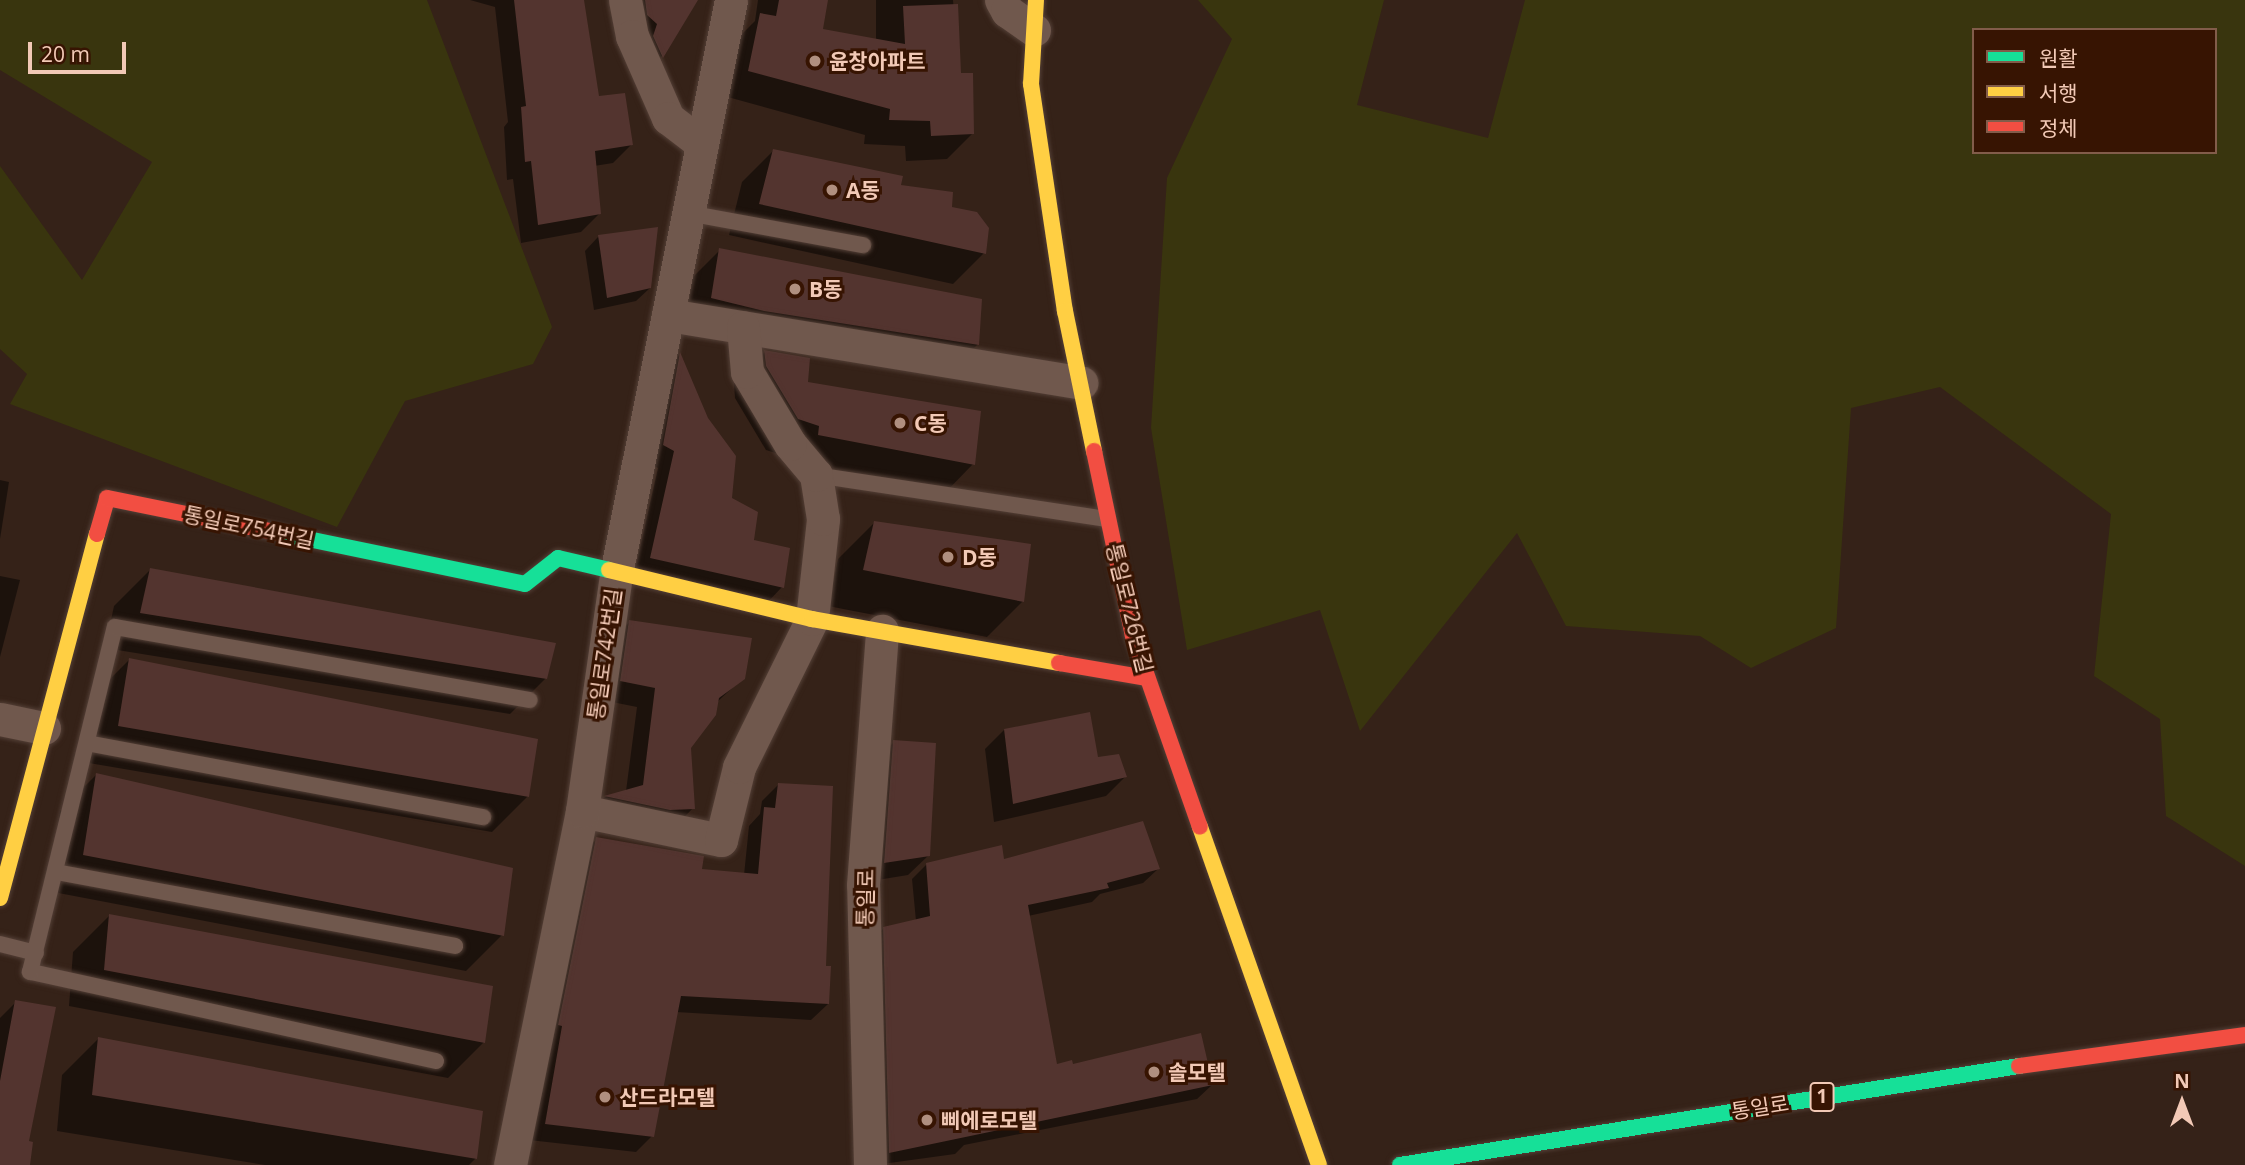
<!DOCTYPE html>
<meta charset="utf-8">
<style>
body{margin:0}
#map{position:relative;width:2245px;height:1165px;overflow:hidden;background:#352218;font-family:"Open Sans","Noto Sans KR",sans-serif}
div>[style]{position:absolute}
.green>*{inset:0;background:#39350e}
.shadow>*{inset:0;background:#0007}
.building>*{inset:0;background:#53342f}
.roads{filter:drop-shadow(0 0 2px #533f36) drop-shadow(0 0 2px #533f36)}
.lane>*{height:16px;margin:-8px;padding:0 8px;transform-origin:8px;border-radius:8px;background:#70584d}
.street>*{height:33px;margin:-16.5px;padding:0 16.5px;transform-origin:16.5px;border-radius:16.5px;background:#70584d}
.fast>*{height:16px;margin:-8px;padding:0 8px;transform-origin:8px;border-radius:8px;background:#16e098}
.slow>*{height:16px;margin:-8px;padding:0 8px;transform-origin:8px;border-radius:8px;background:#ffcf43}
.jam>*{height:16px;margin:-8px;padding:0 8px;transform-origin:8px;border-radius:8px;background:#f24e42}
.dots>*{width:19px;height:19px;translate:-50% -50%;box-sizing:border-box;border:4px solid #371402;border-radius:50%}
span{translate:-50% -50%;white-space:nowrap;text-align:center;line-height:1.15;-webkit-text-stroke:6px #371402;paint-order:stroke}
.shield-label span{padding:2px 5px;background:#371402;border:2px solid;border-radius:5px;-webkit-text-stroke-width:0}
.shield-label{font-size:19px;color:#f2c9b6;font-weight:700}
.poi-label{font-size:21px;color:#f2c9b6;font-weight:700}
.left{translate:0 -50%;text-align:left}
.street-label{font-size:21px;color:#f2c9b6}
.legend{position:absolute;left:1972px;top:28px;width:245px;height:126px;box-sizing:border-box;background:#371402;border:2px solid #825c4a;margin:0;padding:9px 12px;list-style:none;font-size:21px;color:#f2c9b6}
.legend li{display:flex;align-items:center;gap:14px;height:35px}
.legend b{width:35px;border:2px solid #825c4a}
.north{position:absolute;left:2147px;top:1067px;width:70px;height:70px;-webkit-text-stroke:5px #371402;paint-order:stroke;rotate:0deg;font-size:19px;font-weight:700;line-height:28px;text-align:center;color:#f2c9b6}
.north::after{content:'';display:block;margin:auto;width:24px;height:32px;background:#f2c9b6;clip-path:polygon(50% 0,100% 100%,50% 72%,0 100%)}
.scale{position:absolute;left:28px;top:42px;width:98px;height:32px;box-sizing:border-box;border:4px solid #f2c9b6;border-top:0;padding-left:9px;font-size:21px;line-height:24px;white-space:nowrap;color:#f2c9b6;-webkit-text-stroke:5px #371402;paint-order:stroke}
</style>
<div id="map">
<div class="green">
<div style="clip-path:polygon(0 0,427px 0,552px 327px,533px 364px,405px 401px,337px 527px,10px 404px,27px 374px,0 349px,0 166px,82px 280px,152px 162px,0 70px)"></div>
<div style="clip-path:polygon(evenodd,1198px 0,1384px 0,1357px 105px,1488px 138px,1525px 0,2245px 0,2245px 866px,2166px 816px,2160px 719px,2094px 676px,2111px 514px,1940px 387px,1851px 408px,1836px 628px,1751px 668px,1700px 636px,1566px 626px,1517px 533px,1360px 731px,1320px 610px,1187px 650px,1151px 428px,1167px 178px,1232px 39px,1198px 0,1974px 30px,2215px 30px,2215px 152px,1974px 152px,1974px 30px)"></div>
</div>
<div class="shadow">
<div style="clip-path:polygon(470px 0,582px 0,598px 98px,631px 145px,613px 163px,594px 166px,599px 214px,581px 232px,521px 243px,513px 179px,507px 180px,504px 127px,508px 122px,495px 7px)"></div>
<div style="clip-path:polygon(625px 0,696px 0,661px 57px,645px 73px)"></div>
<div style="clip-path:polygon(758px 0,826px 0,821px 30px,876px 41px,876px 0,953px 0,959px 75px,973px 133px,947px 159px,906px 161px,905px 146px,864px 144px,865px 135px,724px 96px,735px 41px,755px 21px)"></div>
<div style="clip-path:polygon(773px 151px,899px 187px,950px 209px,984px 253px,953px 284px,729px 235px,742px 182px)"></div>
<div style="clip-path:polygon(598px 237px,650px 288px,636px 301px,594px 310px,585px 251px)"></div>
<div style="clip-path:polygon(720px 250px,980px 301px,977px 345px,950px 372px,685px 325px,693px 277px)"></div>
<div style="clip-path:polygon(765px 352px,806px 384px,973px 464px,942px 496px,787px 466px,788px 457px,766px 450px,735px 398px,734px 384px)"></div>
<div style="clip-path:polygon(679px 355px,730px 499px,782px 587px,766px 604px,634px 574px,658px 468px,647px 462px,664px 371px)"></div>
<div style="clip-path:polygon(0 480px,9px 482px,0 539px)"></div>
<div style="clip-path:polygon(874px 523px,1023px 601px,987px 637px,828px 606px,838px 559px)"></div>
<div style="clip-path:polygon(150px 570px,546px 678px,510px 714px,105px 648px,114px 606px)"></div>
<div style="clip-path:polygon(0 576px,20px 580px,0 657px)"></div>
<div style="clip-path:polygon(630px 622px,743px 678px,716px 703px,689px 747px,693px 808px,674px 828px,587px 815px,605px 797px,626px 791px,637px 707px,602px 700px,610px 641px)"></div>
<div style="clip-path:polygon(129px 660px,528px 796px,492px 832px,83px 762px,93px 696px)"></div>
<div style="clip-path:polygon(1004px 730px,1097px 759px,1125px 777px,1106px 796px,994px 822px,985px 749px)"></div>
<div style="clip-path:polygon(894px 742px,929px 855px,908px 875px,865px 882px,874px 762px)"></div>
<div style="clip-path:polygon(96px 775px,502px 935px,466px 971px,48px 891px,60px 811px)"></div>
<div style="clip-path:polygon(778px 785px,824px 967px,828px 1004px,811px 1020px,676px 1012px,652px 1136px,636px 1152px,529px 1140px,580px 855px,597px 839px,700px 871px,744px 875px,749px 826px,760px 814px,762px 801px)"></div>
<div style="clip-path:polygon(1003px 861px,1158px 869px,1143px 883px,1100px 894px,1092px 902px,1028px 916px,1055px 1066px,1212px 1085px,1197px 1099px,964px 1145px,955px 1154px,875px 1165px,869px 943px,884px 928px,916px 921px,912px 879px,927px 864px)"></div>
<div style="clip-path:polygon(109px 916px,484px 1042px,448px 1078px,69px 1006px,73px 952px)"></div>
<div style="clip-path:polygon(16px 1002px,28px 1165px,0 1165px,0 1018px)"></div>
<div style="clip-path:polygon(98px 1039px,476px 1158px,469px 1165px,265px 1165px,57px 1131px,62px 1075px)"></div>
</div>
<div class="building">
<div style="clip-path:polygon(514px 0,584px 0,599px 96px,625px 93px,633px 145px,595px 151px,601px 214px,538px 225px,531px 161px,525px 162px,521px 107px,526px 106px)"></div>
<div style="clip-path:polygon(645px 0,698px 0,663px 58px,653px 36px,657px 24px,647px 15px)"></div>
<div style="clip-path:polygon(779px 0,828px 0,823px 29px,905px 44px,903px 6px,958px 4px,961px 73px,973px 73px,974px 134px,931px 136px,930px 121px,889px 120px,890px 109px,748px 71px,760px 13px,776px 16px)"></div>
<div style="clip-path:polygon(773px 149px,903px 176px,901px 185px,953px 192px,952px 207px,977px 212px,989px 228px,986px 254px,759px 204px)"></div>
<div style="clip-path:polygon(658px 227px,651px 288px,607px 298px,598px 235px)"></div>
<div style="clip-path:polygon(719px 248px,982px 299px,979px 345px,764px 311px,711px 298px)"></div>
<div style="clip-path:polygon(764px 350px,810px 358px,808px 382px,981px 411px,975px 465px,818px 435px,819px 426px,798px 419px,766px 366px)"></div>
<div style="clip-path:polygon(680px 352px,708px 418px,736px 456px,732px 498px,758px 512px,754px 540px,790px 548px,784px 588px,650px 558px,674px 451px,663px 445px)"></div>
<div style="clip-path:polygon(874px 521px,1031px 544px,1024px 602px,863px 570px)"></div>
<div style="clip-path:polygon(150px 568px,556px 643px,547px 679px,140px 613px)"></div>
<div style="clip-path:polygon(629px 620px,752px 638px,745px 679px,719px 698px,716px 715px,691px 748px,695px 809px,670px 810px,604px 796px,643px 785px,655px 688px,620px 681px)"></div>
<div style="clip-path:polygon(129px 658px,538px 739px,529px 797px,118px 726px)"></div>
<div style="clip-path:polygon(1090px 712px,1098px 757px,1119px 754px,1127px 777px,1013px 804px,1004px 729px)"></div>
<div style="clip-path:polygon(893px 740px,936px 743px,930px 856px,884px 863px)"></div>
<div style="clip-path:polygon(96px 773px,513px 868px,504px 936px,83px 855px)"></div>
<div style="clip-path:polygon(778px 783px,833px 786px,826px 966px,831px 966px,829px 1004px,681px 996px,654px 1137px,545px 1124px,562px 1026px,558px 1025px,596px 837px,704px 856px,702px 869px,758px 874px,764px 807px,775px 808px)"></div>
<div style="clip-path:polygon(1143px 821px,1160px 869px,1107px 883px,1109px 888px,1028px 905px,1057px 1064px,1072px 1060px,1073px 1064px,1201px 1033px,1213px 1085px,889px 1153px,883px 927px,930px 916px,926px 863px,1002px 845px,1004px 859px)"></div>
<div style="clip-path:polygon(109px 914px,493px 986px,485px 1043px,104px 970px)"></div>
<div style="clip-path:polygon(15px 1000px,56px 1007px,29px 1141px,33px 1142px,30px 1165px,0 1165px,0 1081px)"></div>
<div style="clip-path:polygon(98px 1037px,483px 1111px,477px 1159px,92px 1095px)"></div>
</div>
<div class="roads">
<div class="lane">
<div style="left:688px;top:213px;width:178px;rotate:10.4deg"></div>
<div style="left:816px;top:475px;width:295px;rotate:8.6deg"></div>
<div style="left:87px;top:743px;width:403px;rotate:10.6deg"></div>
<div style="left:56px;top:872px;width:406px;rotate:10.5deg"></div>
<div style="left:0;top:944px;width:37px;rotate:14deg"></div>
<div style="left:436px;top:1061px;width:416px;rotate:-167.6deg"></div>
<div style="left:30px;top:972px;width:355px;rotate:-76.2deg"></div>
<div style="left:115px;top:627px;width:421px;rotate:10deg"></div>
</div>
<div class="street">
<div style="left:625px;top:0;width:37px;rotate:79deg"></div>
<div style="left:632px;top:36px;width:90px;rotate:66.3deg"></div>
<div style="left:668px;top:118px;width:43px;rotate:37.4deg"></div>
<div style="left:1001px;top:0;width:13px;rotate:61deg"></div>
<div style="left:1007px;top:11px;width:33px;rotate:35deg"></div>
<div style="left:668px;top:315px;width:419px;rotate:9.3deg"></div>
<div style="left:0;top:719px;width:45px;rotate:11.6deg"></div>
<div style="left:582px;top:811px;width:142px;rotate:11.8deg"></div>
<div style="left:721px;top:840px;width:75px;rotate:-76.1deg"></div>
<div style="left:739px;top:767px;width:165px;rotate:-63.7deg"></div>
<div style="left:812px;top:619px;width:101px;rotate:-83.7deg"></div>
<div style="left:823px;top:519px;width:45px;rotate:-99deg"></div>
<div style="left:816px;top:475px;width:40px;rotate:-130deg"></div>
<div style="left:790px;top:444px;width:84px;rotate:-120.8deg"></div>
<div style="left:747px;top:372px;width:45px;rotate:-95.1deg"></div>
<div style="left:510px;top:1165px;width:361px;rotate:-78.5deg"></div>
<div style="left:582px;top:811px;width:245px;rotate:-81.8deg"></div>
<div style="left:617px;top:569px;width:580px;rotate:-78.67deg"></div>
<div style="left:870px;top:1165px;width:280px;rotate:-91.4deg"></div>
<div style="left:863px;top:885px;width:255px;rotate:-85.7deg"></div>
</div>
<div class="fast">
<div style="left:279px;top:533px;width:251px;rotate:11.7deg"></div>
<div style="left:525px;top:584px;width:42px;rotate:-38.2deg"></div>
<div style="left:558px;top:558px;width:52px;rotate:13.2deg"></div>
<div style="left:1400px;top:1165px;width:627px;rotate:-9.09deg"></div>
</div>
<div class="slow">
<div style="left:1036px;top:0;width:84px;rotate:93.4deg"></div>
<div style="left:1031px;top:84px;width:230px;rotate:81.5deg"></div>
<div style="left:1065px;top:311px;width:143px;rotate:78.3deg"></div>
<div style="left:609px;top:570px;width:209px;rotate:13.6deg"></div>
<div style="left:812px;top:619px;width:251px;rotate:10.1deg"></div>
<div style="left:1200px;top:827px;width:358px;rotate:70.6deg"></div>
<div style="left:0;top:898px;width:377px;rotate:-75.1deg"></div>
</div>
<div class="jam">
<div style="left:1094px;top:451px;width:189px;rotate:78.1deg"></div>
<div style="left:1133px;top:636px;width:202px;rotate:70.7deg"></div>
<div style="left:97px;top:534px;width:37px;rotate:-74deg"></div>
<div style="left:107px;top:498px;width:176px;rotate:11.5deg"></div>
<div style="left:1059px;top:663px;width:89px;rotate:9.7deg"></div>
<div style="left:2019px;top:1066px;width:228px;rotate:-7.8deg"></div>
</div>
</div>
<div class="dots">
<div style="left:815px;top:61px;background:#b08f7f"></div>
<div style="left:832px;top:190px;background:#b08f7f"></div>
<div style="left:795px;top:289px;background:#b08f7f"></div>
<div style="left:900px;top:423px;background:#b08f7f"></div>
<div style="left:948px;top:557px;background:#b08f7f"></div>
<div style="left:1154px;top:1072px;background:#b08f7f"></div>
<div style="left:605px;top:1097px;background:#b08f7f"></div>
<div style="left:927px;top:1120px;background:#b08f7f"></div>
</div>
<div class="shield-label">
<span style="left:1822px;top:1097px">1</span>
</div>
<div class="poi-label">
<span class="left" style="left:829px;top:61px">윤창아파트</span>
<span class="left" style="left:846px;top:190px">A동</span>
<span class="left" style="left:809px;top:289px">B동</span>
<span class="left" style="left:914px;top:423px">C동</span>
<span class="left" style="left:962px;top:557px">D동</span>
<span class="left" style="left:1168px;top:1072px">솔모텔</span>
<span class="left" style="left:619px;top:1097px">산드라모텔</span>
<span class="left" style="left:941px;top:1120px">삐에로모텔</span>
</div>
<div class="street-label">
<span style="left:249px;top:527px;rotate:12deg">통일로754번길</span>
<span style="left:1130px;top:608px;rotate:76deg">통일로726번길</span>
<span style="left:604px;top:654px;rotate:-82deg">통일로742번길</span>
<span style="left:865px;top:898px;rotate:-89deg">통일로</span>
<span style="left:1760px;top:1107px;rotate:-9deg">통일로</span>
</div>
<ul class="legend">
<li><b style="height:9px;background:#16e098"></b>원활</li>
<li><b style="height:9px;background:#ffcf43"></b>서행</li>
<li><b style="height:9px;background:#f24e42"></b>정체</li>
</ul>
<div class="north">N</div>
<div class="scale">20 m</div>
</div>
